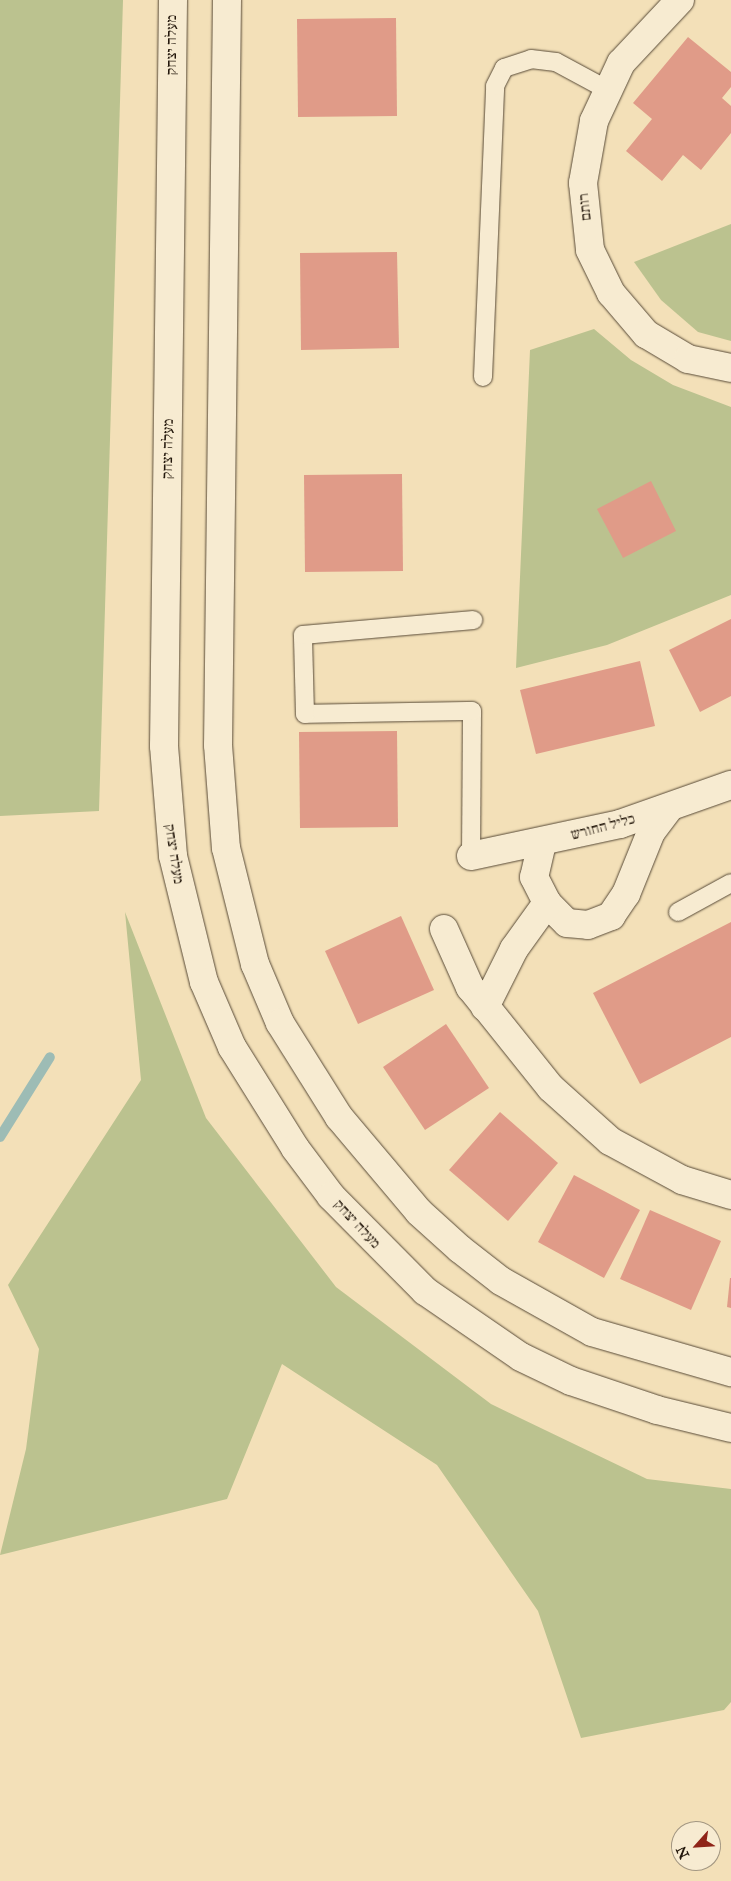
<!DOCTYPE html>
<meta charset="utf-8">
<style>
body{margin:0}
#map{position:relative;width:731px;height:1881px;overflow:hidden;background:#f3e0b8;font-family:"IM FELL Great Primer","Frank Ruhl Libre",serif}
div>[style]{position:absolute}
.green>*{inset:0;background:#bbc28f}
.stream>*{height:10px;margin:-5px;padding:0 5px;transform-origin:5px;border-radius:5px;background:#9dbcb5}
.building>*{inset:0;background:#e09b88}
.roads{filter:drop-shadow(0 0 1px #584a37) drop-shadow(0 0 1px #584a37)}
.lane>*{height:18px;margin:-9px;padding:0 9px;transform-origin:9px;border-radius:9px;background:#f7ebd1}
.street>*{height:28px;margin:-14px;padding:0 14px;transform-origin:14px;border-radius:14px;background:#f7ebd1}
.secondary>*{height:28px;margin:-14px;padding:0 14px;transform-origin:14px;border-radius:14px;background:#f7ebd1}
span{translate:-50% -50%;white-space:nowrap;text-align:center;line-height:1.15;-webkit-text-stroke:4px #f7ebd1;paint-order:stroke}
.street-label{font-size:15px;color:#24180c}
.north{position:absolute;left:671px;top:1821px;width:50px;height:50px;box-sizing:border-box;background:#f7ebd1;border:1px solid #a39782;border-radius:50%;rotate:244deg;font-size:14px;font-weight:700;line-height:20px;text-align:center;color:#24180c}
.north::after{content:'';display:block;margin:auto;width:18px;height:22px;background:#8f2418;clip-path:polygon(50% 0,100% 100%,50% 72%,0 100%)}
</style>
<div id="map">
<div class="green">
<div style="clip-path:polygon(0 0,123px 0,99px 811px,0 816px)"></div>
<div style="clip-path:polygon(731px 224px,731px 341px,698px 332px,661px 300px,634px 262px)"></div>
<div style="clip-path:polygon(594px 329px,631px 360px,673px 385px,731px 407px,731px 595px,607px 645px,516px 668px,530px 350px)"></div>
<div style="clip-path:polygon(125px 912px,206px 1118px,336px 1287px,491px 1404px,647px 1479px,731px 1489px,731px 1702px,724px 1710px,581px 1738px,538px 1611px,437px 1465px,282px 1364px,227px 1499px,0 1555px,26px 1449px,39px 1349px,8px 1285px,141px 1080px)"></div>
</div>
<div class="stream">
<div style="left:0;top:1137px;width:94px;rotate:-58deg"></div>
</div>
<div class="building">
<div style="clip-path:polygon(396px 18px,397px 116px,298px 117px,297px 19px)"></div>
<div style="clip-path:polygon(688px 37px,731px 72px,731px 87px,722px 98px,731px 106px,731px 133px,701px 170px,683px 155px,662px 181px,626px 151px,652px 119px,633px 103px)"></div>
<div style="clip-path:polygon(397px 252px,399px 348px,301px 350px,300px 253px)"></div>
<div style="clip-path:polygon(402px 474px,403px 571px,305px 572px,304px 475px)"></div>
<div style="clip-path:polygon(651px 481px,676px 531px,623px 558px,597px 509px)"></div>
<div style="clip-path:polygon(731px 619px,731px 696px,700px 712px,669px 650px)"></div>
<div style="clip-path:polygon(640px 661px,655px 726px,536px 754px,520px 690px)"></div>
<div style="clip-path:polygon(397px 731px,398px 827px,300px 828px,299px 732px)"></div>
<div style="clip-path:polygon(401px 916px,434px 990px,358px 1024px,325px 951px)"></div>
<div style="clip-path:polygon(731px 922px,731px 1037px,640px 1084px,593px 993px)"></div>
<div style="clip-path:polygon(446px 1024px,489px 1088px,425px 1130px,383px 1067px)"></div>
<div style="clip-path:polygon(500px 1112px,558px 1163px,508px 1221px,449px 1170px)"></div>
<div style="clip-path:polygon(574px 1175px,640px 1210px,604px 1278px,538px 1242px)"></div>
<div style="clip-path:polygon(650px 1210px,721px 1241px,691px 1310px,620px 1279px)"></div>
<div style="clip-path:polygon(730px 1278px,731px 1278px,731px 1308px,727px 1307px)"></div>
</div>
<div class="roads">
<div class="lane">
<div style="left:483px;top:377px;width:291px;rotate:-87.6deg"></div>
<div style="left:495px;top:86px;width:20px;rotate:-63deg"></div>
<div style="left:504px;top:68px;width:28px;rotate:-18deg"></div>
<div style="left:531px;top:59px;width:25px;rotate:7deg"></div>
<div style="left:556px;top:62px;width:59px;rotate:28.3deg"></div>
<div style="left:471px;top:856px;width:145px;rotate:-89.6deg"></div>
<div style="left:472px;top:711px;width:167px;rotate:179deg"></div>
<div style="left:305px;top:714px;width:79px;rotate:-91.5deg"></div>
<div style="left:303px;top:635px;width:171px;rotate:-5deg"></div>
<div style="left:678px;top:912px;width:60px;rotate:-28.7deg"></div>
</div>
<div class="street">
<div style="left:680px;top:0;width:86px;rotate:133.1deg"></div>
<div style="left:621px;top:63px;width:64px;rotate:115deg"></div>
<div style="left:594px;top:121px;width:63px;rotate:100.1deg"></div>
<div style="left:583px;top:183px;width:67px;rotate:84deg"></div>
<div style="left:590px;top:250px;width:48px;rotate:64deg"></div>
<div style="left:611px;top:293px;width:54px;rotate:49.5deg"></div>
<div style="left:646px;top:334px;width:49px;rotate:30.8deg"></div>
<div style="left:688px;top:359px;width:44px;rotate:11.8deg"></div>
<div style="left:542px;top:843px;width:35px;rotate:103deg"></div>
<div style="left:534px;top:877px;width:29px;rotate:63deg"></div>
<div style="left:547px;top:903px;width:28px;rotate:45deg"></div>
<div style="left:567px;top:923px;width:21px;rotate:5deg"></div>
<div style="left:588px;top:925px;width:25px;rotate:-21deg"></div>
<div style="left:611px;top:916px;width:27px;rotate:-56deg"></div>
<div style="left:626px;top:894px;width:67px;rotate:-68deg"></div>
<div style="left:651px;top:832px;width:31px;rotate:-53deg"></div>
<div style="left:471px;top:856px;width:152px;rotate:-12.1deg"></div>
<div style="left:620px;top:824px;width:118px;rotate:-19.4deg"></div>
<div style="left:444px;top:929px;width:64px;rotate:65.9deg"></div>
<div style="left:470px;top:987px;width:129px;rotate:51.3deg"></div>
<div style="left:551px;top:1088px;width:79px;rotate:41.9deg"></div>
<div style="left:610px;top:1141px;width:82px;rotate:28.4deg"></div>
<div style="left:682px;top:1180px;width:51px;rotate:17deg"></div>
<div style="left:485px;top:1007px;width:65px;rotate:-63.4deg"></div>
<div style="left:514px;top:949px;width:57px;rotate:-54.3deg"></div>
</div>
<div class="secondary">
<div style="left:173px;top:0;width:746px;rotate:90.69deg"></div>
<div style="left:164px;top:746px;width:110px;rotate:85.3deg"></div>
<div style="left:173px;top:856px;width:130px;rotate:76.2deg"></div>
<div style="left:204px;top:982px;width:71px;rotate:66.7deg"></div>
<div style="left:232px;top:1047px;width:119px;rotate:58deg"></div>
<div style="left:295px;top:1148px;width:60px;rotate:53.1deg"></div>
<div style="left:331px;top:1196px;width:134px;rotate:45.3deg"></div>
<div style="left:425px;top:1291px;width:116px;rotate:34.5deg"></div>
<div style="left:521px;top:1357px;width:55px;rotate:25.6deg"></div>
<div style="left:571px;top:1381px;width:91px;rotate:18.6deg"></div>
<div style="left:657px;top:1410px;width:76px;rotate:13.7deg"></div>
<div style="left:227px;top:0;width:745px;rotate:90.69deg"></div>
<div style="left:218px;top:745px;width:103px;rotate:85.6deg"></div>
<div style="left:226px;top:848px;width:120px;rotate:76deg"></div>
<div style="left:255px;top:964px;width:64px;rotate:67deg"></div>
<div style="left:280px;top:1023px;width:111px;rotate:57.9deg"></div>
<div style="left:339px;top:1117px;width:124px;rotate:49.9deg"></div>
<div style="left:419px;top:1212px;width:55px;rotate:42.1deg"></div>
<div style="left:460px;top:1249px;width:52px;rotate:38deg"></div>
<div style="left:501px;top:1281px;width:104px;rotate:29.3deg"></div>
<div style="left:592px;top:1332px;width:145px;rotate:16.1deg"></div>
</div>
</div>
<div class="street-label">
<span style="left:172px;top:45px;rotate:-90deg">מעלה יצחק</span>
<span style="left:585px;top:207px;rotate:-96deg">רותם</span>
<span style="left:168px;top:449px;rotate:-89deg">מעלה יצחק</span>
<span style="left:603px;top:827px;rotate:-15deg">כליל החורש</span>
<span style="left:174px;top:854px;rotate:81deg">מעלה יצחק</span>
<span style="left:357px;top:1224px;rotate:47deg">מעלה יצחק</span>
</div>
<div class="north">N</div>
</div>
